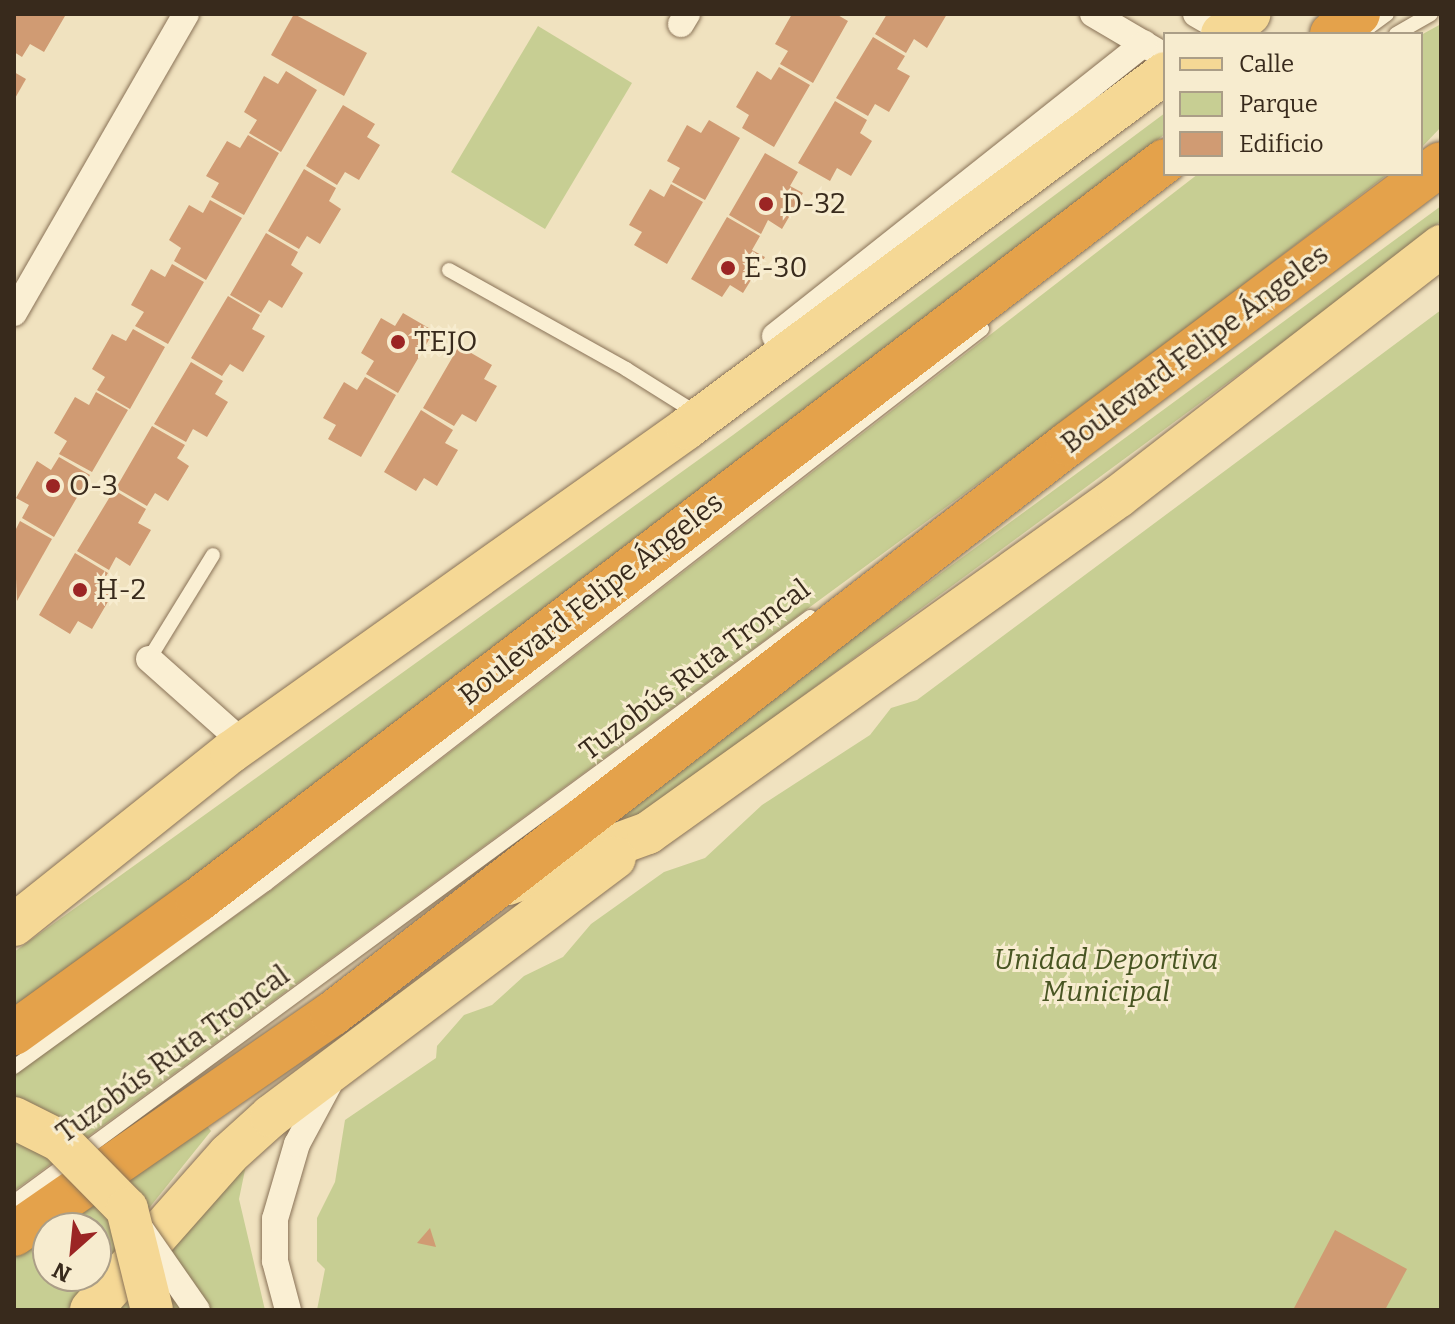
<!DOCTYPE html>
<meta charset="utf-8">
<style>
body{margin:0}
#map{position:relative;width:1455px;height:1324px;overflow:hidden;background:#f0e2bf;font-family:Bitter,serif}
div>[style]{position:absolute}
.green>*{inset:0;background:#c7ce93}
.building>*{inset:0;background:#d09b73}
.roads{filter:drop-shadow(0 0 2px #897257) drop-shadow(0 0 2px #897257)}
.lane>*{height:14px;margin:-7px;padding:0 7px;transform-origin:7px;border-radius:7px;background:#faefd3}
.street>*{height:26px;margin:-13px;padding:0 13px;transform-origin:13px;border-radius:13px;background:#faefd3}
.primary>*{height:42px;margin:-21px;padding:0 21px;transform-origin:21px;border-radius:21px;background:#f5d895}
.highway>*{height:44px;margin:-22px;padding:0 22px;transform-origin:22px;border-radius:22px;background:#e4a24b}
.bridges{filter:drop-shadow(0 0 2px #897257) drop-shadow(0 0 2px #897257)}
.street-bridge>*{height:26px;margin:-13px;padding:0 13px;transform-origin:13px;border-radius:13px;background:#faefd3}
.primary-bridge>*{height:42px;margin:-21px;padding:0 21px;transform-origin:21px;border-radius:21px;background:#f5d895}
.dots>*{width:22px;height:22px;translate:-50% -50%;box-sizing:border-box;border:4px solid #f7eccf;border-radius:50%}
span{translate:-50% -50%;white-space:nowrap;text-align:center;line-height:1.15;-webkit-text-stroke:6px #f7eccf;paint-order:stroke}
.poi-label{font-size:28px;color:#382a1c}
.left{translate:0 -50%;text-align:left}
.street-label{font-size:28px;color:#382a1c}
.park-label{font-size:28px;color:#485522;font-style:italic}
.frame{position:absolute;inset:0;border:16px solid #382a1c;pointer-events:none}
.legend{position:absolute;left:1163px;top:32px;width:260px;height:144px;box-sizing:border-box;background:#f7eccf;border:2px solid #ab9e87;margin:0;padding:10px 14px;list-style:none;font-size:24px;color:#382a1c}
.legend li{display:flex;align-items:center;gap:16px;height:40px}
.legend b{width:40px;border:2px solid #ab9e87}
.north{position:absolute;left:32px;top:1212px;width:80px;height:80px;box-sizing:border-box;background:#f7eccf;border:2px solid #ab9e87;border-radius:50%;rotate:207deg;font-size:22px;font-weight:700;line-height:32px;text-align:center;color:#382a1c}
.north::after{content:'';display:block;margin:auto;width:28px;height:36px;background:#9b2524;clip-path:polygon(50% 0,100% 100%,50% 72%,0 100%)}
</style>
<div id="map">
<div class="green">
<div style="clip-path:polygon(1441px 24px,1441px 127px,1421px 148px,1421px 35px)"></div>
<div style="clip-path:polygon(538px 26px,632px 83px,545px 229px,451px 172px)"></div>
<div style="clip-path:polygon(1165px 113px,1165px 134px,14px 1016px,14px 952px,733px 435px)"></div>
<div style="clip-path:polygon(1198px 174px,1388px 174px,1107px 389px,14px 1191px,14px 1074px,277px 886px)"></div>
<div style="clip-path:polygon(1441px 206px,1441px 221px,1344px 297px,705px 768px,637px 817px,606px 819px)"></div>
<div style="clip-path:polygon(1441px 310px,1441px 1310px,317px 1310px,325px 1269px,317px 1261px,317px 1218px,335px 1182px,345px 1120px,436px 1058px,437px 1046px,464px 1015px,492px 1005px,524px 976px,563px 957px,591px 924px,664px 872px,705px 858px,762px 805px,870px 735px,891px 708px,917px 700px)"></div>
<div style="clip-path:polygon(200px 1117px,211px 1131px,96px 1274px,96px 1228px,51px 1228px)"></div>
<div style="clip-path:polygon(246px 1165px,239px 1199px,265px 1310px,113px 1310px)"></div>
<div style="clip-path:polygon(48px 1230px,48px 1276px,95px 1276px,67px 1310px,14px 1310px,14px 1255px)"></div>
</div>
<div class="building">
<div style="clip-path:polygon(14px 14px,61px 14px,65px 16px,44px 52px,30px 44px,22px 57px,14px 52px)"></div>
<div style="clip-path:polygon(294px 14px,367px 53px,344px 96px,271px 55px)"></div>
<div style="clip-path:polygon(792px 14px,836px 14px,848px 21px,813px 83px,780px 64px,788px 51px,775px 44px)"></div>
<div style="clip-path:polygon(887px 14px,947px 14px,927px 48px,914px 39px,906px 53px,875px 34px)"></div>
<div style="clip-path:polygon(873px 37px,905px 56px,897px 69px,910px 76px,889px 112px,875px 104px,868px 116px,836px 98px)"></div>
<div style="clip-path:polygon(779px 67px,810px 85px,774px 147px,742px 128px,749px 115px,736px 107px,757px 71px,771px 80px)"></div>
<div style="clip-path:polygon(286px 71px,317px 90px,281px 152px,249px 133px,257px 120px,244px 112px,264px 76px,278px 84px)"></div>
<div style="clip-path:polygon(14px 72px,26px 79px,14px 100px)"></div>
<div style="clip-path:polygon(835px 101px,867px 120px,860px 133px,872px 141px,851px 176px,837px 168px,830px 181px,798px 163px)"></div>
<div style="clip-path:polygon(343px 105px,375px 124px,367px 137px,380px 145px,359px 180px,345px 172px,337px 185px,306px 166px)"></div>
<div style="clip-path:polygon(709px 120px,740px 138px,705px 200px,672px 182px,680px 168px,667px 161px,687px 125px,701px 133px)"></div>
<div style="clip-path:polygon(248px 135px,279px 153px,244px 215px,211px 197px,219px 183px,206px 176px,227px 141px,240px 148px)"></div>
<div style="clip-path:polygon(765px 153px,798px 172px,790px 186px,803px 193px,782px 229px,768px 220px,761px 234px,729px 215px)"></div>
<div style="clip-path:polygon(304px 169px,336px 188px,329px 201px,341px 209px,320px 244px,307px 236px,299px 249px,268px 231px)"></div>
<div style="clip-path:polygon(671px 184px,703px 202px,667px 264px,634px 245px,642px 232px,629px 225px,650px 189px,664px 197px)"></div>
<div style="clip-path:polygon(210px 200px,242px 218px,206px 280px,174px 261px,181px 248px,169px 240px,189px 205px,203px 213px)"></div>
<div style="clip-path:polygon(727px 217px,760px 236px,752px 250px,765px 257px,743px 293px,730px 285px,722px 297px,691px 279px)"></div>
<div style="clip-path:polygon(266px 233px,298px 252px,291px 265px,303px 273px,282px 308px,269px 300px,261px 313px,230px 295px)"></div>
<div style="clip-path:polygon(172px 264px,204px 282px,168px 344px,135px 326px,144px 312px,131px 305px,151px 269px,165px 277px)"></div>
<div style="clip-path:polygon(228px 296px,260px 315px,252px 329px,265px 336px,243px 372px,230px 364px,222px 376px,191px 358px)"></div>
<div style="clip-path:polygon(403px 313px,434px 331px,398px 393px,366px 374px,374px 361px,361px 353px,381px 318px,395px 326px)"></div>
<div style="clip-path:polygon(133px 329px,165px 347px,130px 409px,97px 390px,105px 377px,92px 369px,112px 334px,126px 341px)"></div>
<div style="clip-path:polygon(459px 346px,492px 365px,484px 379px,497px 386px,476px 422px,462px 414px,454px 426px,423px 408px)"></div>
<div style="clip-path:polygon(191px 362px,223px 381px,215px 394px,228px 402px,207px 437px,193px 429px,186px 442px,154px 424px)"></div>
<div style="clip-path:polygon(365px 377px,396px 395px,361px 457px,328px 439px,336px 425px,323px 418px,344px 382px,357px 390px)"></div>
<div style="clip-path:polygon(96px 392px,128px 410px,92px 472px,59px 454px,67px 441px,54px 433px,75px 397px,89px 405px)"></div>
<div style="clip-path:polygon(421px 410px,453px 430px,445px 443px,458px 450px,437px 486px,424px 478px,416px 491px,384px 472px)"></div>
<div style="clip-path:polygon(152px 426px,185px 445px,177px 458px,189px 466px,168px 501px,155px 493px,147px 506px,116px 488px)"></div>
<div style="clip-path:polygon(59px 457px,90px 475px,54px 537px,22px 518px,29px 505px,16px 498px,37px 461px,51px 470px)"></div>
<div style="clip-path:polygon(114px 490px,146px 509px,138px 523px,151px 530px,130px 566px,116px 557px,109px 570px,77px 551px)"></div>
<div style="clip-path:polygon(20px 521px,52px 539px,17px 601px,14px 533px)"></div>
<div style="clip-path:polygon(75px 553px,108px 573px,100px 586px,113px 593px,92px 629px,78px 621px,70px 634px,39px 615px)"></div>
<div style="clip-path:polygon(430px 1228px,436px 1247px,417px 1243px)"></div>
<div style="clip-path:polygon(1335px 1230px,1407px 1269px,1385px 1310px,1293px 1310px)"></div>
</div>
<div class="roads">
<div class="lane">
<div style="left:1365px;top:30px;width:27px;rotate:-36deg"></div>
<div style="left:1396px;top:34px;width:40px;rotate:-29.7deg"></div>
<div style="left:449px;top:270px;width:203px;rotate:29.2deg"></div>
<div style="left:626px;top:369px;width:79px;rotate:32.1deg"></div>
<div style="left:693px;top:411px;width:5px;rotate:112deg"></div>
<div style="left:149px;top:659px;width:122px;rotate:-58.4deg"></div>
<div style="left:14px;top:1067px;width:311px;rotate:-36deg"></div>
<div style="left:266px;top:884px;width:906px;rotate:-37.78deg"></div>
<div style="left:14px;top:1202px;width:988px;rotate:-36.31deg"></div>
</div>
<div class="street">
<div style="left:1093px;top:14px;width:73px;rotate:30.4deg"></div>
<div style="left:1196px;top:14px;width:34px;rotate:30deg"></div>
<div style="left:681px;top:24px;width:12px;rotate:-59deg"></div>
<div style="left:14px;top:313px;width:345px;rotate:-60.1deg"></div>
<div style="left:775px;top:336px;width:471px;rotate:-38.4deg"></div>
<div style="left:149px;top:659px;width:122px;rotate:41.7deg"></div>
<div style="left:240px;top:740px;width:15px;rotate:127deg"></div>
<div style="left:288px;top:1310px;width:51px;rotate:-104.9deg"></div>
<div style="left:275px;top:1261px;width:42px;rotate:-90deg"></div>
<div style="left:275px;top:1219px;width:78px;rotate:-73.7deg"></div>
<div style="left:297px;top:1144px;width:68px;rotate:-61.9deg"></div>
</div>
<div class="primary">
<div style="left:1222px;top:34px;width:34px;rotate:-36deg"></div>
<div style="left:508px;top:884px;width:149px;rotate:-20deg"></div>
<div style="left:648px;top:833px;width:579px;rotate:-35.58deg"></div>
<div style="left:1119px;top:496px;width:408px;rotate:-37.8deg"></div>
<div style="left:14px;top:925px;width:278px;rotate:-38.6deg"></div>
<div style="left:231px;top:752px;width:559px;rotate:-35.39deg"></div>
<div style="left:687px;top:428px;width:595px;rotate:-36.6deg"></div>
<div style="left:91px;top:1310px;width:208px;rotate:-48.5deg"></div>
<div style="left:229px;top:1154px;width:57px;rotate:-42.1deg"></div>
<div style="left:271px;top:1116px;width:430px;rotate:-36.9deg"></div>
</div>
<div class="highway">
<div style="left:1332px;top:34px;width:33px;rotate:-38deg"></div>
<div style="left:14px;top:1033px;width:227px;rotate:-35.9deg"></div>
<div style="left:198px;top:900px;width:1217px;rotate:-37.39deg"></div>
<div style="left:14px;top:1234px;width:387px;rotate:-34.7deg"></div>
<div style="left:332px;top:1014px;width:931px;rotate:-37.76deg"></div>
<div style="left:1068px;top:444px;width:466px;rotate:-36.9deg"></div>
</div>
</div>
<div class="bridges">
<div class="street-bridge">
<div style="left:142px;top:1231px;width:96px;rotate:55.2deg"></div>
</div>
<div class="primary-bridge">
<div style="left:14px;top:1118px;width:51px;rotate:26.6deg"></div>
<div style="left:60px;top:1141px;width:95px;rotate:45.4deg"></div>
<div style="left:127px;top:1209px;width:104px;rotate:76.1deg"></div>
</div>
</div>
<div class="dots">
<div style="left:766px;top:204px;background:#9b2524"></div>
<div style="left:728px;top:268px;background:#9b2524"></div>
<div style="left:398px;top:342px;background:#9b2524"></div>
<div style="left:53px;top:486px;background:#9b2524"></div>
<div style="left:80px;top:590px;background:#9b2524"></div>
</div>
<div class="poi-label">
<span class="left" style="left:782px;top:204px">D-32</span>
<span class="left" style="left:744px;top:268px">E-30</span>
<span class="left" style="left:414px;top:342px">TEJO</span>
<span class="left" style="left:69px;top:486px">O-3</span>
<span class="left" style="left:96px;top:590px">H-2</span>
</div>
<div class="street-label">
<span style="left:1195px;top:349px;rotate:-37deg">Boulevard Felipe Ángeles</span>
<span style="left:591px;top:599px;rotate:-38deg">Boulevard Felipe Ángeles</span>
<span style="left:695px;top:670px;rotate:-37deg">Tuzobús Ruta Troncal</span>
<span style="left:173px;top:1054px;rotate:-36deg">Tuzobús Ruta Troncal</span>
</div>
<div class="park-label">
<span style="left:1106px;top:976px">Unidad Deportiva<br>Municipal</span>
</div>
<div class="frame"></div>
<ul class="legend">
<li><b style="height:10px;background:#f5d895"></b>Calle</li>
<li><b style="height:22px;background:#c7ce93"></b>Parque</li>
<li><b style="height:22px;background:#d09b73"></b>Edificio</li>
</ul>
<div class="north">N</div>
</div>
